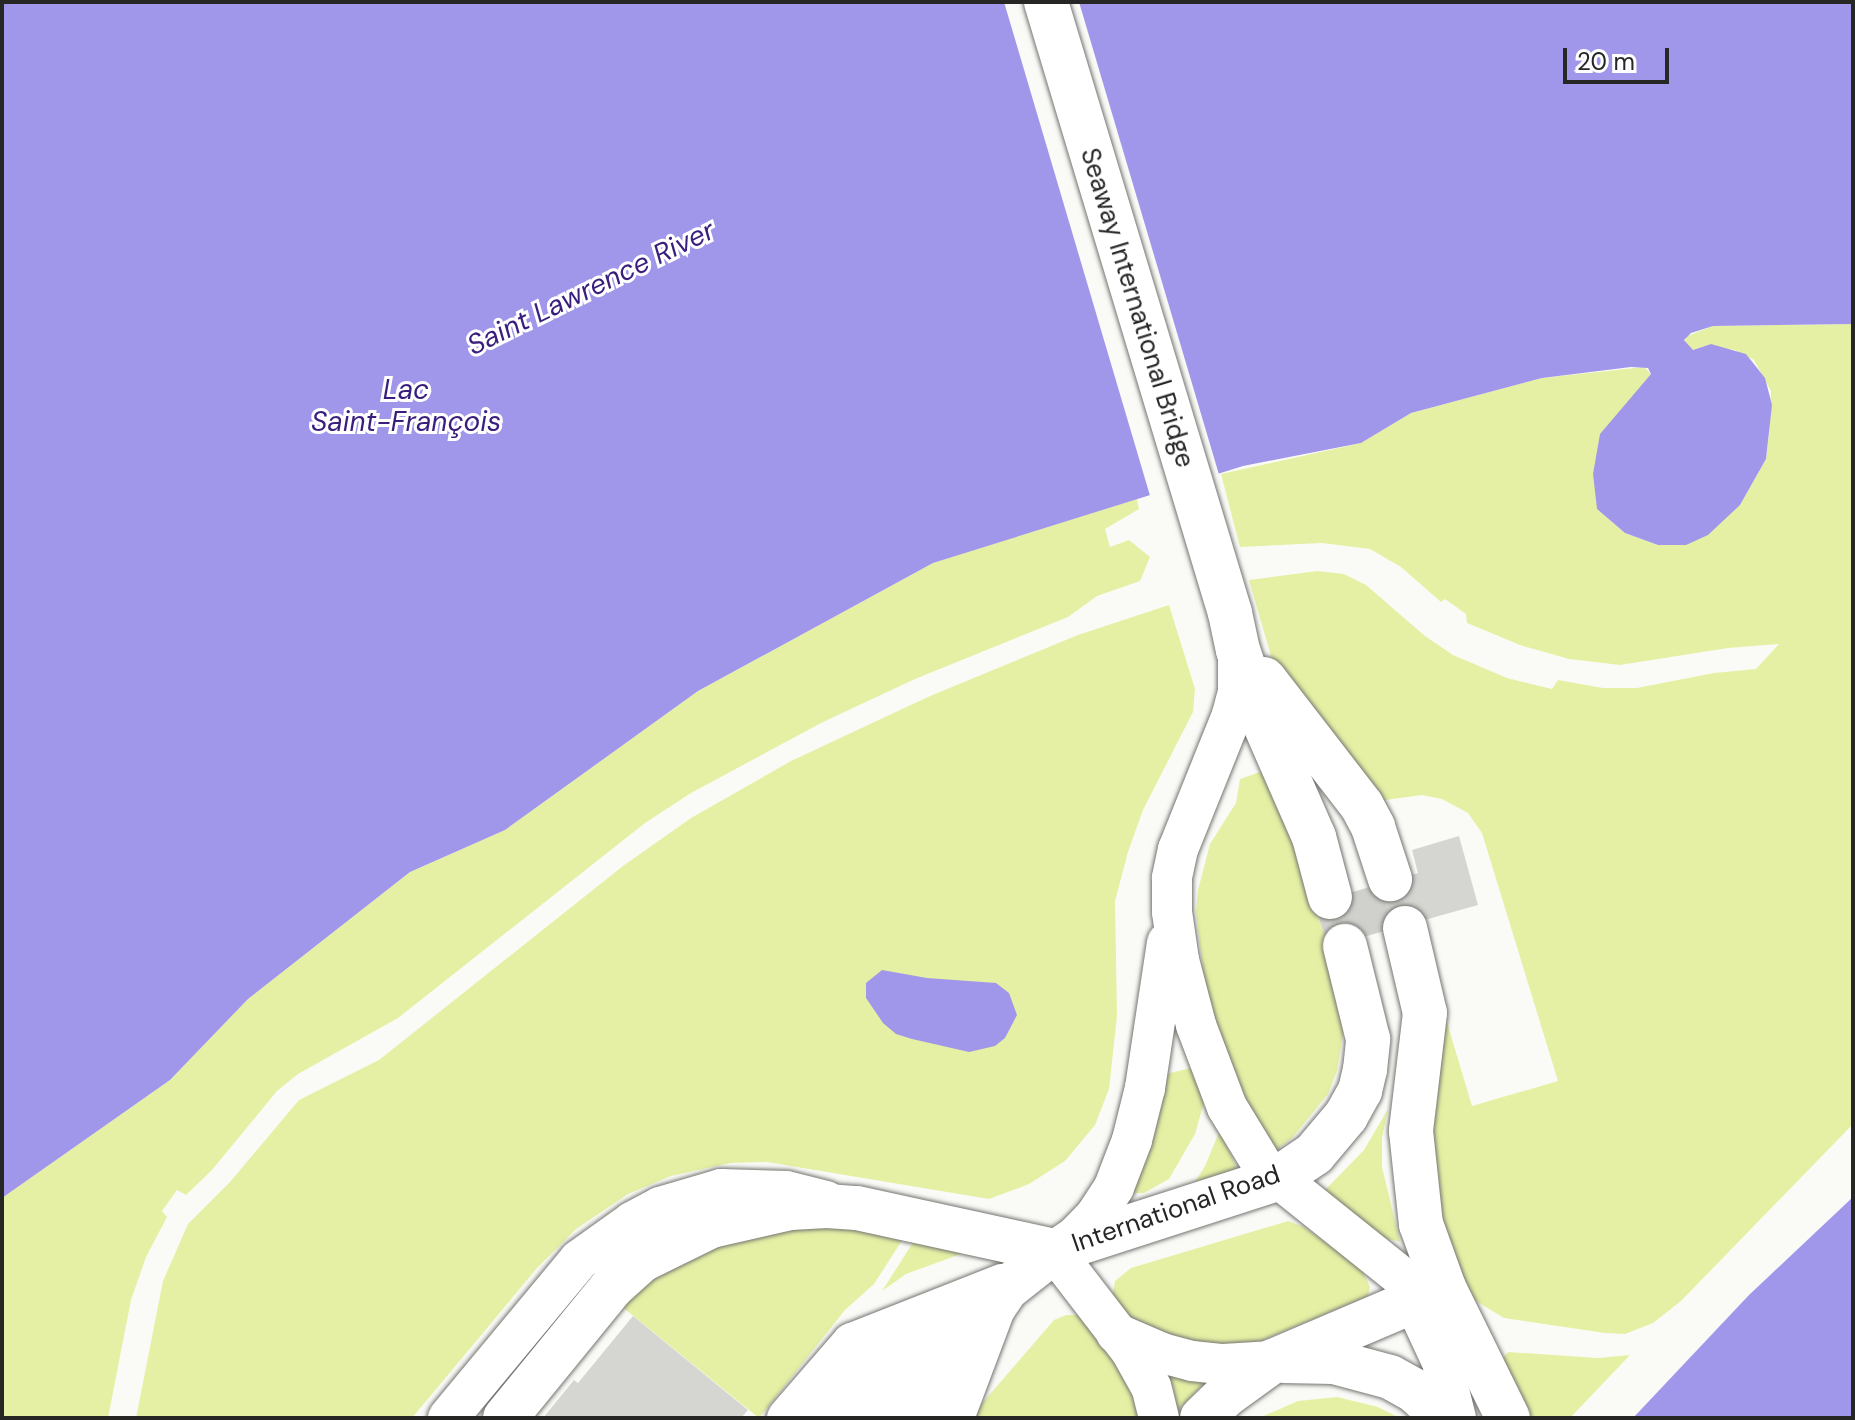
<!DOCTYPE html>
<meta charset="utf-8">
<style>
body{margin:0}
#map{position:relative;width:1855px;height:1420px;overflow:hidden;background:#fafbf7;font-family:"DM Sans",sans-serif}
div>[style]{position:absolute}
.green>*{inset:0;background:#e6f0a4}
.water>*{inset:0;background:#a097ea}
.pier>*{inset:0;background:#fafbf7}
.building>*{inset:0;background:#d5d6d2}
.major-tunnel>*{height:44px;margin-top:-22px;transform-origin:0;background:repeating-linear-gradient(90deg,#d0d0cd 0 44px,transparent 0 66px)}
.roads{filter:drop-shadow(0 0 2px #747571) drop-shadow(0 0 2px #747571)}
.minor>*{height:40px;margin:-20px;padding:0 20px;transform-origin:20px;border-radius:20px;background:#fff}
.major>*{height:44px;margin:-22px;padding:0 22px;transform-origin:22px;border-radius:22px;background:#fff}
span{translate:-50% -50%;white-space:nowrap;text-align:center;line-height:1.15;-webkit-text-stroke:6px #fff;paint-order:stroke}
.street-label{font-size:26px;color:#262625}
.water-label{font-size:28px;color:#391e7e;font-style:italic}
.frame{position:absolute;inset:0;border:4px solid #262625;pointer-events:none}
.scale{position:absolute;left:1563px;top:48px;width:106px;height:36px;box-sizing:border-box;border:4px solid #262625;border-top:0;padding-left:10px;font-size:24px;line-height:28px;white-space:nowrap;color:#262625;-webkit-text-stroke:6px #fff;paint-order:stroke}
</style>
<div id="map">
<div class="green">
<div style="clip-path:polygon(1853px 324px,1853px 1124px,1681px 1301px,1653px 1323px,1625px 1334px,1605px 1333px,1504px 1318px,1471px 1298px,1452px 1253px,1434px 1190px,1431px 1132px,1440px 999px,1472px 1106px,1558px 1081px,1482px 833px,1468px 813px,1442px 799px,1422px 795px,1378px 801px,1273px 663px,1249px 580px,1317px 571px,1344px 574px,1366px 585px,1425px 636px,1453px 655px,1507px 678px,1552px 689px,1558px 680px,1603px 688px,1637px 688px,1714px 673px,1756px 669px,1779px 644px,1728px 648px,1620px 665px,1569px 659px,1520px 645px,1467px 623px,1466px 614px,1445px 599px,1441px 602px,1401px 567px,1370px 549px,1322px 543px,1240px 547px,1221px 474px,1361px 443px,1411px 413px,1542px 378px,1644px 367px,1651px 374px,1629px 403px,1597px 509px,1625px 533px,1658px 545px,1740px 505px,1766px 459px,1769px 435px,1771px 391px,1754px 360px,1735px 350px,1704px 346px,1693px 350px,1684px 343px,1687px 336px,1713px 326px)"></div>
<div style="clip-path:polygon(1137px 499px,1139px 509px,1105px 529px,1110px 547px,1129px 540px,1150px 557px,1140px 581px,1097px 596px,1068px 617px,915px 679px,823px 722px,691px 793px,645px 823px,398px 1018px,298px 1074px,277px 1091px,212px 1170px,186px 1195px,177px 1190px,162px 1211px,167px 1217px,146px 1257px,131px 1300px,108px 1418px,2px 1418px,2px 1198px,170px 1080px,248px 999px,410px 872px,505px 830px,698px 691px,933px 563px)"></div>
<div style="clip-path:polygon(1169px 605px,1195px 689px,1193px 712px,1143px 810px,1128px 852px,1115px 901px,1117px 1016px,1109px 1089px,1095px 1125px,1065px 1161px,1029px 1184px,989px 1199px,767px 1162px,730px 1163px,671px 1176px,628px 1194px,576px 1229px,537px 1268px,412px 1418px,136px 1418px,163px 1281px,188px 1224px,230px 1182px,299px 1100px,379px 1060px,623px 866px,691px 818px,791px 761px,930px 696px,1078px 635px)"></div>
<div style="clip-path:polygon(1263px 771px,1278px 794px,1328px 947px,1344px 1028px,1337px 1071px,1328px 1094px,1293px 1137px,1272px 1153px,1243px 1104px,1206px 997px,1196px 912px,1198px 890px,1210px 844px,1236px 803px,1240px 779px)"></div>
<div style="clip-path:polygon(1191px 1068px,1204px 1102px,1195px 1134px,1169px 1179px,1144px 1193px,1132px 1193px,1162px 1075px)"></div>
<div style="clip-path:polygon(1388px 1109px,1382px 1138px,1382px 1167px,1400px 1242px,1385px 1238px,1326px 1196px,1325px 1190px,1364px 1150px)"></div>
<div style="clip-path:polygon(1220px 1130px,1237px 1169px,1195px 1182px,1205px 1166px)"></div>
<div style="clip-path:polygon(1288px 1221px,1304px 1227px,1361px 1268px,1370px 1287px,1368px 1296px,1253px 1344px,1228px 1349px,1148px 1336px,1112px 1299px,1115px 1281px,1131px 1268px)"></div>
<div style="clip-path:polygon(828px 1224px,903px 1239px,874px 1284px,845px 1310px,759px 1418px,621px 1306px,661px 1271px,743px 1230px)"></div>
<div style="clip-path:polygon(914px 1241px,969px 1251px,906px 1274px,882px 1291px)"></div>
<div style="clip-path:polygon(1066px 1315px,1080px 1315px,1107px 1341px,1135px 1399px,1140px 1418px,982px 1418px,972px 1415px,1054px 1320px)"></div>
<div style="clip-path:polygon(1508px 1352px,1598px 1358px,1630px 1355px,1570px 1418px,1525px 1418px,1499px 1362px)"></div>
<div style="clip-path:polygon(1163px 1367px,1210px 1377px,1177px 1411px,1174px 1389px)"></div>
<div style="clip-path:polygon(1337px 1397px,1378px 1407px,1400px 1418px,1259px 1418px,1298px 1401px)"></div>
</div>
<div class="water">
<div style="clip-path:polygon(2px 2px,1853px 2px,1853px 324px,1713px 326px,1691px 333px,1684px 340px,1693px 350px,1711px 344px,1746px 354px,1765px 378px,1772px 405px,1766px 459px,1740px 505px,1708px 535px,1686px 545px,1658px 545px,1625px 533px,1597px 509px,1593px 474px,1600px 434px,1651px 374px,1648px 368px,1631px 367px,1542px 378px,1411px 413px,1361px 443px,1243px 466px,933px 563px,698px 691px,505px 830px,410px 872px,248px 999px,170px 1080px,2px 1198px)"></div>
<div style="clip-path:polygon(882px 970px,927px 978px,996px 983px,1009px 993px,1017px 1015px,1005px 1038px,995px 1046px,969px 1052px,912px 1039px,896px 1034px,883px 1023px,866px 998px,866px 983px)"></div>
<div style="clip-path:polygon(1853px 1197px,1853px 1418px,1633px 1418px,1749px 1295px)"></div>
</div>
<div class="pier">
<div style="clip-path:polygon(1004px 2px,1079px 2px,1220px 478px,1151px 499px)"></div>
</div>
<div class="building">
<div style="clip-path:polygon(1459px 836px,1478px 905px,1328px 947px,1314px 903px,1418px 873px,1412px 850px)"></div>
<div style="clip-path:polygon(633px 1316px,748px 1410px,741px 1418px,543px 1418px,574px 1380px,578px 1383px)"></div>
</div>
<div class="major-tunnel">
<div style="left:1360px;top:891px;width:46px;rotate:76.3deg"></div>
</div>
<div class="roads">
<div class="minor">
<div style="left:1238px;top:654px;width:38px;rotate:90deg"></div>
<div style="left:1238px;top:692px;width:24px;rotate:105deg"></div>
<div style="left:1232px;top:715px;width:144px;rotate:111.9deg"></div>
<div style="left:1178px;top:849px;width:30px;rotate:102deg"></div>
<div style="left:1172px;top:878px;width:34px;rotate:90deg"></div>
<div style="left:1172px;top:912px;width:49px;rotate:81.7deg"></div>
<div style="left:1179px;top:960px;width:67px;rotate:75.3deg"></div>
<div style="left:1196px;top:1025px;width:88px;rotate:69.3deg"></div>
<div style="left:1227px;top:1107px;width:69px;rotate:58.6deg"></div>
<div style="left:1263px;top:1166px;width:179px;rotate:38.7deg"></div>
<div style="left:1403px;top:1278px;width:93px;rotate:65.1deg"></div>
<div style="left:1442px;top:1362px;width:58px;rotate:76deg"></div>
<div style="left:1116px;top:1333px;width:50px;rotate:23.5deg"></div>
<div style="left:1162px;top:1353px;width:31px;rotate:15deg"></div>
<div style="left:1192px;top:1361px;width:31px;rotate:6deg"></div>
<div style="left:1223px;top:1364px;width:50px;rotate:-3.4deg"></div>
<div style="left:448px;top:1418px;width:205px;rotate:-50.3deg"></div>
<div style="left:579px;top:1260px;width:65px;rotate:-35.6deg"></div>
<div style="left:632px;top:1222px;width:32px;rotate:-28deg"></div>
<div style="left:660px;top:1207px;width:64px;rotate:-16.4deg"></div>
<div style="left:721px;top:1189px;width:65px;rotate:1.8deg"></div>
<div style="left:786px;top:1191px;width:41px;rotate:14deg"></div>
<div style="left:787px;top:1418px;width:99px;rotate:-49.1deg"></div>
<div style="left:852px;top:1343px;width:161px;rotate:-21.5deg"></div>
<div style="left:830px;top:1418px;width:125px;rotate:-49.2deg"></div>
<div style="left:914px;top:1418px;width:87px;rotate:-50.6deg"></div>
<div style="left:954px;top:1418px;width:116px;rotate:-69.4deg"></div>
<div style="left:995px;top:1309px;width:29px;rotate:-56deg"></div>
<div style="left:1159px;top:1418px;width:32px;rotate:-104deg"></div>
<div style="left:1151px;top:1387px;width:41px;rotate:-119.1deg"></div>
<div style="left:1131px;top:1351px;width:126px;rotate:-127.6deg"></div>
<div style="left:1054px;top:1251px;width:27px;rotate:-34deg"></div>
<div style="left:1076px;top:1236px;width:29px;rotate:-46deg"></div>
<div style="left:1096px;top:1215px;width:33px;rotate:-57deg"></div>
<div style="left:1114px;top:1187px;width:50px;rotate:-69deg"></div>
<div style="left:1132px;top:1140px;width:54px;rotate:-76deg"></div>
<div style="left:1145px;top:1088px;width:147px;rotate:-81.4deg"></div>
</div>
<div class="major">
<div style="left:1046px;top:2px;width:638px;rotate:73.24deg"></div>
<div style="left:1230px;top:613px;width:38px;rotate:78deg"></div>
<div style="left:1238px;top:650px;width:62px;rotate:71.3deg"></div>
<div style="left:1258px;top:709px;width:140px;rotate:66.4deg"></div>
<div style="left:1314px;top:837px;width:62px;rotate:75.1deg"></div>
<div style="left:1264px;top:679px;width:160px;rotate:52.3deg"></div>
<div style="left:1362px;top:806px;width:24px;rotate:62deg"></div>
<div style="left:1373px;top:827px;width:55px;rotate:71.9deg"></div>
<div style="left:1405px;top:928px;width:87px;rotate:76.8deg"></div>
<div style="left:1425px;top:1013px;width:119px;rotate:96.8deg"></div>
<div style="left:1411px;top:1131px;width:94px;rotate:83.9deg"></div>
<div style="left:1421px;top:1224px;width:68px;rotate:70.2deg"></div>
<div style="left:1444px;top:1288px;width:145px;rotate:63.8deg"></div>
<div style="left:1284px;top:1361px;width:50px;rotate:1.1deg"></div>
<div style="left:1334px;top:1362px;width:58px;rotate:15deg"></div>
<div style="left:1390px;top:1377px;width:29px;rotate:29deg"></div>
<div style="left:1415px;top:1391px;width:40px;rotate:43deg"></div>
<div style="left:505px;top:1418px;width:169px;rotate:-50.8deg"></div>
<div style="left:612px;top:1287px;width:40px;rotate:-42deg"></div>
<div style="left:642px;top:1260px;width:77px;rotate:-26.2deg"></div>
<div style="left:711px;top:1226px;width:81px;rotate:-12.8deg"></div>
<div style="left:790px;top:1208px;width:37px;rotate:-3deg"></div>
<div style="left:827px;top:1206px;width:30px;rotate:4deg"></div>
<div style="left:857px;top:1208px;width:202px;rotate:12.3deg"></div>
<div style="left:873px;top:1418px;width:60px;rotate:-50.4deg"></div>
<div style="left:911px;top:1372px;width:60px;rotate:-44.3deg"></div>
<div style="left:954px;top:1330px;width:127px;rotate:-38.3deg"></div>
<div style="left:1054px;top:1251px;width:234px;rotate:-17.9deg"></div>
<div style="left:1277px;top:1179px;width:45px;rotate:-34deg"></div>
<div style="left:1314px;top:1154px;width:50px;rotate:-49.9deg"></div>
<div style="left:1346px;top:1116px;width:29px;rotate:-61deg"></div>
<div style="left:1360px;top:1091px;width:22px;rotate:-77deg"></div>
<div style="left:1365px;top:1070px;width:31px;rotate:-84deg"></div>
<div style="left:1368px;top:1039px;width:96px;rotate:-103.9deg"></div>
<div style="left:1202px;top:1418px;width:33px;rotate:-44deg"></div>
<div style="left:1226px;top:1395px;width:58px;rotate:-35.9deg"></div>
<div style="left:1273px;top:1361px;width:186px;rotate:-23.1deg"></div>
</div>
</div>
<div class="street-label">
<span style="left:1137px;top:308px;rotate:73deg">Seaway International Bridge</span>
<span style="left:1176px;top:1209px;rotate:-19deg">International Road</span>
</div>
<div class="water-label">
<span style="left:591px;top:288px;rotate:-26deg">Saint Lawrence River</span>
<span style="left:406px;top:406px">Lac<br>Saint-François</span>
</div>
<div class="frame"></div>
<div class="scale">20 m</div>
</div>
